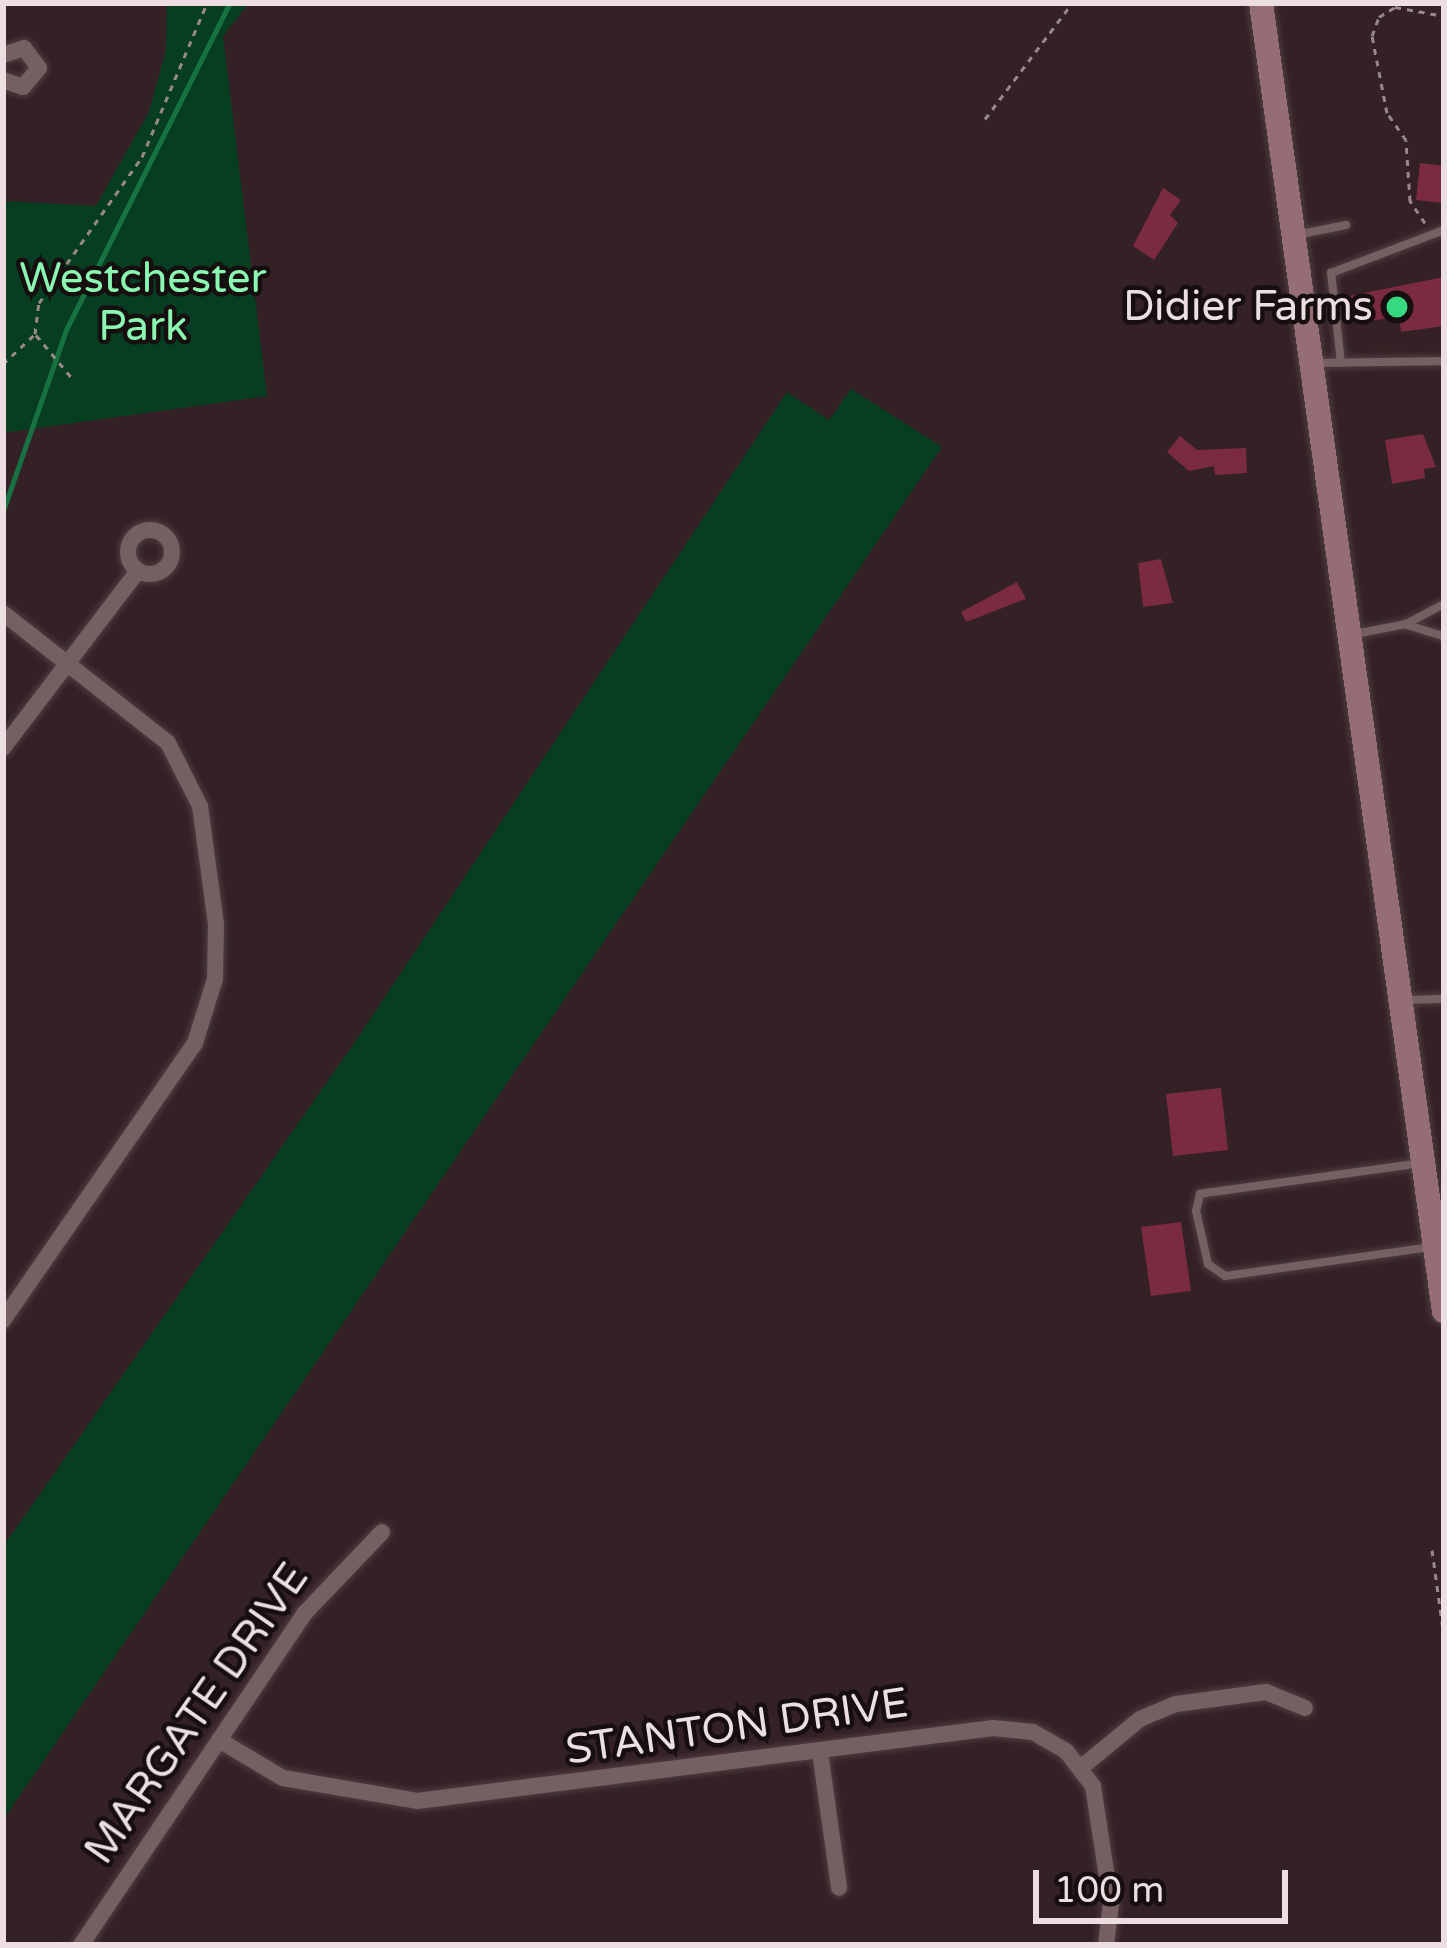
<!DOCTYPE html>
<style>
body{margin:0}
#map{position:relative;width:1447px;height:1948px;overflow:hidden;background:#342125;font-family:"Varela Round",sans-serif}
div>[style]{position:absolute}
.green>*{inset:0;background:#073e21}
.stream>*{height:4.5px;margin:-2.25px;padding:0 2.25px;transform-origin:2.25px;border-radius:2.25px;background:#177140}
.building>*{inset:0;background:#7a2a41}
.path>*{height:3px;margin-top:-1.5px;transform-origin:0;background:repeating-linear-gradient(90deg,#98888b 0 6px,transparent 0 12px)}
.roads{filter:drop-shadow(0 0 3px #4d3d41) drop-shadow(0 0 3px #4d3d41)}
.lane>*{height:8px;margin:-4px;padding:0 4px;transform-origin:4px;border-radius:4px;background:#765f63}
.street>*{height:16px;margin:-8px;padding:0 8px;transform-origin:8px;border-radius:8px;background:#765f63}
.street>.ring{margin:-8px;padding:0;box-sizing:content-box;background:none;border:16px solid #765f63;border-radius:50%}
.secondary>*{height:24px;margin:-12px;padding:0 12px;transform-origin:12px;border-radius:12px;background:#956d75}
.dots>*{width:33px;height:33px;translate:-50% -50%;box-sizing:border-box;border:6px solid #160e0f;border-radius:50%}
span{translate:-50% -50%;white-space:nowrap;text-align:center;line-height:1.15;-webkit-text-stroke:9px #160e0f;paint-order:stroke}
.park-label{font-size:42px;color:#8af8b1}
.poi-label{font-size:42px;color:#ecdee1}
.right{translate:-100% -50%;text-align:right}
.street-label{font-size:42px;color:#ecdee1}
.frame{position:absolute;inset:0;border:6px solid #ecdee1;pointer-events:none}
.scale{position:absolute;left:1033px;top:1870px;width:255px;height:54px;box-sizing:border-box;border:6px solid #ecdee1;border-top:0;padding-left:15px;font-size:36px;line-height:42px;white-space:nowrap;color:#ecdee1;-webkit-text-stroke:9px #160e0f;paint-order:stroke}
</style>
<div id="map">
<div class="green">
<div style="clip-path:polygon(167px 3px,249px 3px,223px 36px,267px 396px,3px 433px,3px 201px,96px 206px,149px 112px,166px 50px)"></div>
<div style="clip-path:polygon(851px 389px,942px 447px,3px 1820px,3px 1547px,357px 1039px,787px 392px,829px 420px)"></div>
</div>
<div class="stream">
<div style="left:3px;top:511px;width:192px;rotate:-70.8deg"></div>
<div style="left:66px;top:330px;width:366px;rotate:-63.4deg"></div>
</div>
<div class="building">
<div style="clip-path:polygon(1420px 163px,1444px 166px,1444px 203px,1416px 200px)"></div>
<div style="clip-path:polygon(1163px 188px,1181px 200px,1170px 215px,1178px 223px,1154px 260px,1133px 246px)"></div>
<div style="clip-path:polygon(1444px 277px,1444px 326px,1401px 332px,1399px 317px,1353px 323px,1349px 296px)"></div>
<div style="clip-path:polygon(1423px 434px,1436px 467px,1424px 469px,1425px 478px,1392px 484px,1385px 440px)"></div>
<div style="clip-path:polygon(1180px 436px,1197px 450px,1246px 448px,1247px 473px,1215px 475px,1214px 466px,1189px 471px,1167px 452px)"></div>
<div style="clip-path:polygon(1161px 559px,1173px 603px,1143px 607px,1138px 563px)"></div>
<div style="clip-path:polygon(1017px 582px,1026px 599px,966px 622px,961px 612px)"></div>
<div style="clip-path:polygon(1221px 1088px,1228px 1150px,1173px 1156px,1166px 1094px)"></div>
<div style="clip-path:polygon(1181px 1222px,1191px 1291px,1151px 1296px,1141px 1227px)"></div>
</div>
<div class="path">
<div style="left:985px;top:119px;width:145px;rotate:-53.1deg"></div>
<div style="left:1425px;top:223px;width:27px;rotate:-124deg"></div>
<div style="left:1410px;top:201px;width:61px;rotate:-93.8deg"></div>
<div style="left:1406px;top:140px;width:33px;rotate:-125deg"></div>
<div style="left:1387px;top:113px;width:78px;rotate:-101deg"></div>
<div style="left:1372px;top:36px;width:20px;rotate:-70deg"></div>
<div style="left:1379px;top:17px;width:19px;rotate:-32deg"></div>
<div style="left:1395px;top:7px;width:50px;rotate:10.4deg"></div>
<div style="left:36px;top:335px;width:56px;rotate:50.1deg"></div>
<div style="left:3px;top:364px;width:44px;rotate:-43.2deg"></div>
<div style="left:35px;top:334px;width:31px;rotate:-83deg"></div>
<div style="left:39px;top:303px;width:179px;rotate:-54.8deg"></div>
<div style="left:142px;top:157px;width:167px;rotate:-67.1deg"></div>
<div style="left:1432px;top:1550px;width:87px;rotate:82.1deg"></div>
</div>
<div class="roads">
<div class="lane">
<div style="left:1301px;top:234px;width:46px;rotate:-11.3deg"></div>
<div style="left:1319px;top:363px;width:125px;rotate:-0.9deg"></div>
<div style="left:1341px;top:363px;width:91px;rotate:-96.3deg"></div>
<div style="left:1331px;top:273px;width:121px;rotate:-20.8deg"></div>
<div style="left:1407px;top:625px;width:39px;rotate:17deg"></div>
<div style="left:1355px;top:634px;width:52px;rotate:-11.1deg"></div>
<div style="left:1406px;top:624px;width:43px;rotate:-27.8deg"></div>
<div style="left:1408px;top:1000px;width:36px;rotate:-2deg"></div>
<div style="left:1422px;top:1163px;width:224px;rotate:172.1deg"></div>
<div style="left:1200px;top:1194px;width:17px;rotate:103deg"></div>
<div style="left:1196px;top:1211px;width:54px;rotate:77.2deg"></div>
<div style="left:1208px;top:1264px;width:21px;rotate:35deg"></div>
<div style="left:1225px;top:1276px;width:209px;rotate:-8deg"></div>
</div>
<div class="street">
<div style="left:3px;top:55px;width:22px;rotate:-18deg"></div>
<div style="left:24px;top:48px;width:25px;rotate:53deg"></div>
<div style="left:39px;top:68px;width:25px;rotate:130deg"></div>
<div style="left:23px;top:87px;width:21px;rotate:-161deg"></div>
<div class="ring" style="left:128px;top:530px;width:28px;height:28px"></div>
<div style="left:3px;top:613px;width:210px;rotate:38.2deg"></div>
<div style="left:168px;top:743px;width:71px;rotate:63.1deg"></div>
<div style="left:200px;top:806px;width:119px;rotate:82.3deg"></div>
<div style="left:216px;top:924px;width:55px;rotate:91deg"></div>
<div style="left:215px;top:979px;width:67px;rotate:107.4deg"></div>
<div style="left:195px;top:1043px;width:337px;rotate:124.7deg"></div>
<div style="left:3px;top:748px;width:223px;rotate:-52.7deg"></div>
<div style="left:219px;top:1740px;width:74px;rotate:30.7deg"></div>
<div style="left:283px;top:1778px;width:136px;rotate:9.7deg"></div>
<div style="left:417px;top:1801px;width:581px;rotate:-7.22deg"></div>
<div style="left:993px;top:1728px;width:40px;rotate:5.7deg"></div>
<div style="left:1033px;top:1732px;width:38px;rotate:30deg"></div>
<div style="left:1066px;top:1751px;width:44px;rotate:52.4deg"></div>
<div style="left:1093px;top:1786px;width:118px;rotate:81.3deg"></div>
<div style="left:1111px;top:1903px;width:42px;rotate:96.8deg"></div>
<div style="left:820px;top:1752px;width:137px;rotate:82deg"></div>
<div style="left:1083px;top:1766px;width:74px;rotate:-39.5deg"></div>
<div style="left:1140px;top:1719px;width:39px;rotate:-23deg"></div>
<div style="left:1176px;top:1704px;width:91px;rotate:-7.6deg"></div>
<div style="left:1266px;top:1692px;width:42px;rotate:22.3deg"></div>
<div style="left:81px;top:1945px;width:399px;rotate:-56deg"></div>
<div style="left:304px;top:1614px;width:113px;rotate:-46.4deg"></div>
</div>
<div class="secondary">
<div style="left:1261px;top:3px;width:1321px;rotate:82.04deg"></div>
</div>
</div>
<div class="dots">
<div style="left:1397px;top:307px;background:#36d880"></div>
</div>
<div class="park-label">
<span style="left:143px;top:303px">Westchester<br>Park</span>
</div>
<div class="poi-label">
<span class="right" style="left:1373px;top:307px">Didier Farms</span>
</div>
<div class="street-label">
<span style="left:197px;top:1714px;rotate:-55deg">MARGATE DRIVE</span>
<span style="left:737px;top:1727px;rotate:-8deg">STANTON DRIVE</span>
</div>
<div class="frame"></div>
<div class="scale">100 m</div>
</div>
